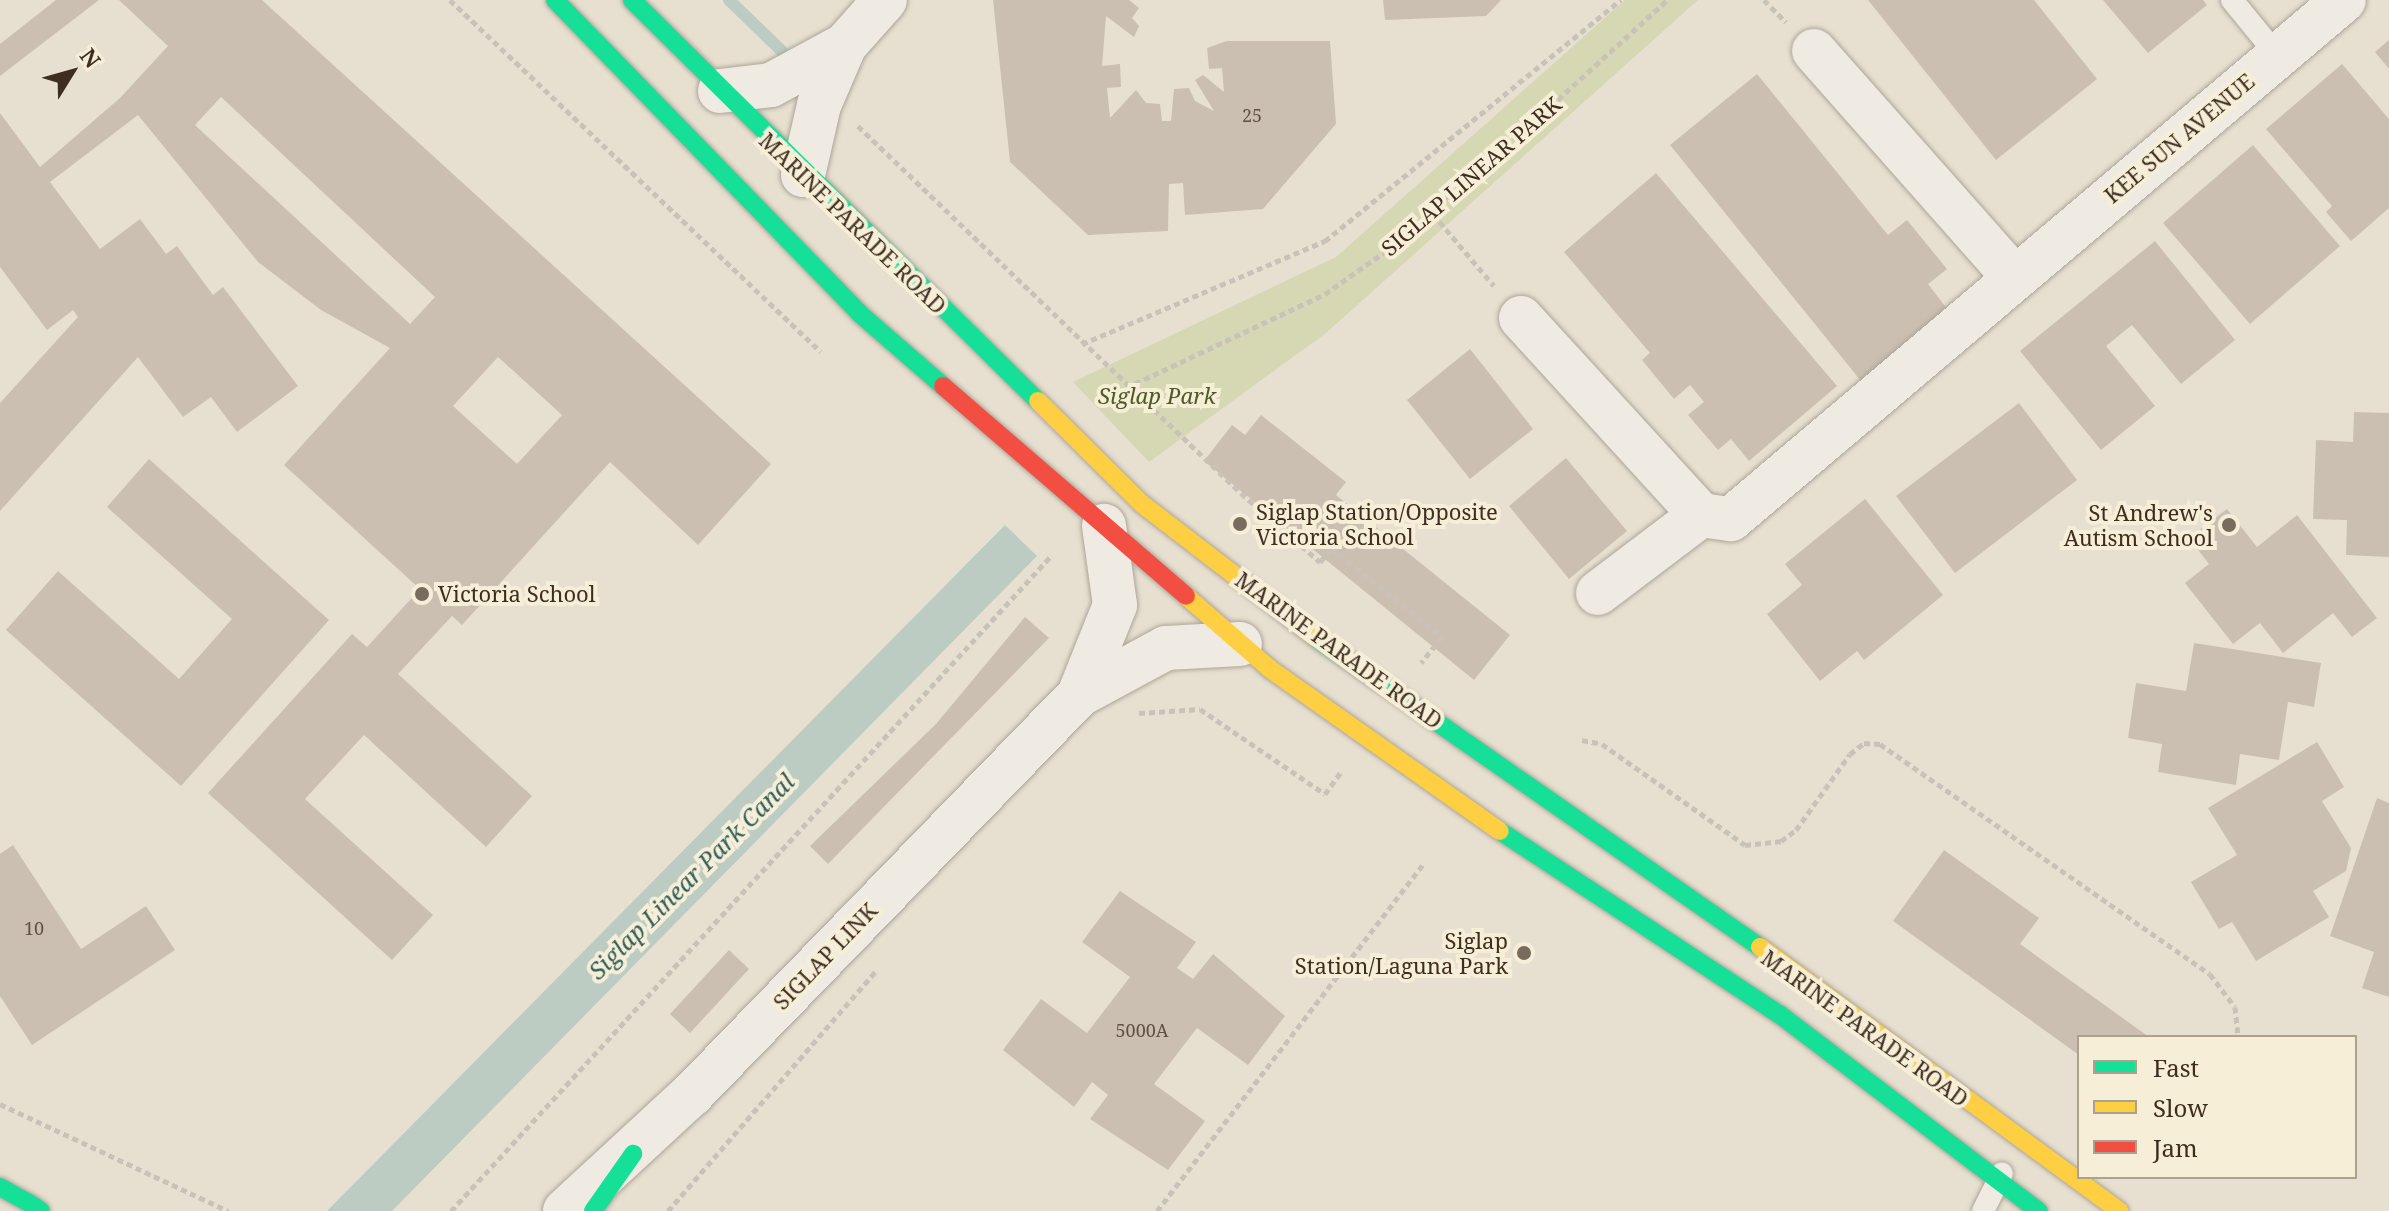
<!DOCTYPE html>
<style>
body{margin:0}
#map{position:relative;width:2389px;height:1211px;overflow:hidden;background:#e7e0d1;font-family:"Noto Serif",serif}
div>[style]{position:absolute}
.green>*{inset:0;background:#d6d7b3}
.water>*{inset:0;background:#bcccc2}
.stream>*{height:12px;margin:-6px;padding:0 6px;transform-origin:6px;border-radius:6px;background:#bcccc2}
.building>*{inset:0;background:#cbbfb2}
.path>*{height:5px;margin-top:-2.5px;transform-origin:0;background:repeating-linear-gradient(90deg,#c8c2b9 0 6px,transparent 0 10px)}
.roads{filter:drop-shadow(0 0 2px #ada599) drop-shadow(0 0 2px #ada599)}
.lane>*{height:22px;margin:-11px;padding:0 11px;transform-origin:11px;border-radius:11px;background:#efebe3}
.street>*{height:44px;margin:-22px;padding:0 22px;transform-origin:22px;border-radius:22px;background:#efebe3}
.fast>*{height:18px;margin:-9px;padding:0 9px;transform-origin:9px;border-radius:9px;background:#16e098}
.slow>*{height:18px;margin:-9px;padding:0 9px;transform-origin:9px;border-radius:9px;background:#ffcf43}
.jam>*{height:18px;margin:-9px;padding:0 9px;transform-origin:9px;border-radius:9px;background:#f24e42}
.dots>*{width:22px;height:22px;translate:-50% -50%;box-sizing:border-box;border:4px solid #f7eed8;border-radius:50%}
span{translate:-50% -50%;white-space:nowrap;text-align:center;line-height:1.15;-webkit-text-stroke:8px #f7eed8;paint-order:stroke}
.number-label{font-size:18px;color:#605244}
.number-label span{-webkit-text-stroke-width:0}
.street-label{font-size:22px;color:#3d2e20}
.park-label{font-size:22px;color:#4d5a26;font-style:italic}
.poi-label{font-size:22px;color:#3d2e20}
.left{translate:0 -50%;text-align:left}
.right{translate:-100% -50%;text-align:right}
.water-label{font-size:24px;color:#2f5d5a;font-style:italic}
.legend{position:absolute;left:2077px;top:1035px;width:280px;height:144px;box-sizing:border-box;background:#f7eed8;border:2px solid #ada18e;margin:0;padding:10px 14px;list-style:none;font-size:24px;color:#3d2e20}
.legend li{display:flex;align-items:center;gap:16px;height:40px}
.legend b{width:40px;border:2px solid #ada18e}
.north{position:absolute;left:32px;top:32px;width:80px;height:80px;-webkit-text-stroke:6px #f7eed8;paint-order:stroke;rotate:53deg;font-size:22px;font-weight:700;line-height:32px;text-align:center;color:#3d2e20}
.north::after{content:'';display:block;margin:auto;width:28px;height:36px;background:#3d2e20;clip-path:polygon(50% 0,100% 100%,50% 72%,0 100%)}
</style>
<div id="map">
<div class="green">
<div style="clip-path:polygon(1625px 0,1698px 0,1326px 333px,1149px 462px,1073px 382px,1336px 257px)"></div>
</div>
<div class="water">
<div style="clip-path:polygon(1005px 525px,1037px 556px,392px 1211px,327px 1211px)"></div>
</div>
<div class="stream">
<div style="left:729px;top:0;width:82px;rotate:44deg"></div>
</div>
<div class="building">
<div style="clip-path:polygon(56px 0,99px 0,0 76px,0 44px)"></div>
<div style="clip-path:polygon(evenodd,119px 0,262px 0,771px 464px,698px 545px,610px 462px,462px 625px,452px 616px,398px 674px,532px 796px,486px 847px,364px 735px,305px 799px,433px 915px,392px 960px,208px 793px,352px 634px,367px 647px,420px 589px,284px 465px,390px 348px,321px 310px,258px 262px,138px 115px,50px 182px,100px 249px,140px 219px,166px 254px,177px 246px,213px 295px,223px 287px,298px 386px,237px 432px,211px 397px,183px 417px,138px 357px,0 511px,0 403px,78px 317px,73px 310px,47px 330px,0 267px,0 113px,40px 167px,120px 98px,168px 46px,119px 0,221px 97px,435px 297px,410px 324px,195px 125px,221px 97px,119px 0,498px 357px,562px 415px,517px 464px,453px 406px,498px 357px)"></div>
<div style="clip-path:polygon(993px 0,1129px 0,1139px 8px,1132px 18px,1139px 26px,1134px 37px,1106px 16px,1102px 66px,1120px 64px,1121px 87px,1107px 88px,1110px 118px,1136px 90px,1146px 103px,1160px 104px,1162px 121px,1171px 121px,1174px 89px,1189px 88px,1195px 101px,1214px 111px,1195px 80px,1203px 75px,1224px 92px,1222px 68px,1209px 69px,1207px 48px,1227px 41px,1330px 41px,1336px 124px,1263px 209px,1185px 215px,1183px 183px,1169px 184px,1168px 231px,1088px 235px,1010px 162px)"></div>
<div style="clip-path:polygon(1383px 0,1501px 0,1486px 16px,1385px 20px)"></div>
<div style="clip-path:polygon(1868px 0,2034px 0,2097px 79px,1996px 160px)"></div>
<div style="clip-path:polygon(2103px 0,2203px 0,2207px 5px,2148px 53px)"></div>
<div style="clip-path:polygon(2389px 40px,2389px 69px,2375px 52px)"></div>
<div style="clip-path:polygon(2342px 64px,2389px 119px,2389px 208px,2351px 241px,2326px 212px,2332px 206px,2266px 129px)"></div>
<div style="clip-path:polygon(1757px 74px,1888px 235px,1907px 220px,1947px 269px,1928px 284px,1948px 310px,1861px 381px,1670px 145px)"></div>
<div style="clip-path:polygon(2253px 145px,2340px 246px,2250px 324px,2163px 223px)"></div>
<div style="clip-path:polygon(1656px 173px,1837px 386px,1749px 461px,1731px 439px,1718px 450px,1688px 415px,1704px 402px,1690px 385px,1674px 399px,1642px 360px,1650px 353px,1564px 252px)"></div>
<div style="clip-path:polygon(2155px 241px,2235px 340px,2181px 384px,2132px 325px,2106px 346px,2155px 406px,2101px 450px,2020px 351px)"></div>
<div style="clip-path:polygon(1470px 349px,1533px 429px,1470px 479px,1407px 400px)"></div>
<div style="clip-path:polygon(2019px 403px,2077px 480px,1955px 573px,1896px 496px)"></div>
<div style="clip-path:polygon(2354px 412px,2389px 413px,2389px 557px,2346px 555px,2347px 520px,2313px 519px,2316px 440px,2353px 442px)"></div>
<div style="clip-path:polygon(1261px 415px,1346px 482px,1336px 495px,1510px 635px,1474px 680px,1204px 461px,1232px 425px,1245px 435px)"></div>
<div style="clip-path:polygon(1566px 458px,1627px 531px,1569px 579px,1509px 506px)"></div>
<div style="clip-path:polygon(149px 459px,329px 620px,181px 786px,6px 630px,58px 571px,179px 679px,232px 619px,107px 507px)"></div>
<div style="clip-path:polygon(1865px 499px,1943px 595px,1864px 660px,1857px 651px,1820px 681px,1767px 614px,1802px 585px,1785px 564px)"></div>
<div style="clip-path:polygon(2227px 509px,2257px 547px,2297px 515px,2377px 618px,2352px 637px,2333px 613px,2283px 653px,2260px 623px,2233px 644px,2185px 583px,2209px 564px,2189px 538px)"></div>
<div style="clip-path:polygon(1025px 617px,1049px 638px,828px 864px,810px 846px,936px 724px)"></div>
<div style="clip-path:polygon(2194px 643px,2321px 663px,2314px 707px,2288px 702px,2279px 760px,2240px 754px,2236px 785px,2158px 772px,2162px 744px,2128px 738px,2136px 683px,2186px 691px)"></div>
<div style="clip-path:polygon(2317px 742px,2344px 787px,2322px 801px,2351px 848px,2346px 871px,2313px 891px,2329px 917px,2256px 961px,2232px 922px,2219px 929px,2191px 882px,2237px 855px,2208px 808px)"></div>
<div style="clip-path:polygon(2377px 798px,2389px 803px,2389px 997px,2362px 988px,2374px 952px,2330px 936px)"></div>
<div style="clip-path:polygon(13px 845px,81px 949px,146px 906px,175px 950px,32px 1045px,0 996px,0 854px)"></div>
<div style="clip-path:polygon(1944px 850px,2039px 918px,2020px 944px,2149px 1037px,2079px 1037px,2079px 1055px,1893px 921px)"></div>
<div style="clip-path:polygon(1120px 891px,1196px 942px,1177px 968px,1193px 979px,1213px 954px,1285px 1016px,1248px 1065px,1197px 1028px,1154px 1084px,1205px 1121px,1168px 1170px,1090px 1119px,1108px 1095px,1092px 1082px,1074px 1107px,1003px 1050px,1041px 999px,1087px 1033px,1130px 977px,1082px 942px)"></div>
<div style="clip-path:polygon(729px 950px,749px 969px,690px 1033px,670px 1014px)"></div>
</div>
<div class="path">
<div style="left:450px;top:0;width:511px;rotate:43.49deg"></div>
<div style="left:1764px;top:0;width:31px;rotate:45deg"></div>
<div style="left:858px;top:126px;width:530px;rotate:43.78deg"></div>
<div style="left:1241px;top:493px;width:105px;rotate:41.1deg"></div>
<div style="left:1320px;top:562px;width:18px;rotate:-49deg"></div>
<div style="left:1332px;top:548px;width:141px;rotate:39deg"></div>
<div style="left:1442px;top:637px;width:33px;rotate:129deg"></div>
<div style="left:1433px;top:214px;width:94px;rotate:49.7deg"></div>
<div style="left:1082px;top:344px;width:264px;rotate:-23deg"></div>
<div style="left:1325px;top:241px;width:382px;rotate:-39.2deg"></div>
<div style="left:1126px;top:388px;width:220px;rotate:-25.3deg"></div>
<div style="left:1325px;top:294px;width:104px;rotate:-35.2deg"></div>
<div style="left:1410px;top:234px;width:348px;rotate:-42.3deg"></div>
<div style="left:1139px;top:713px;width:61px;rotate:-3.8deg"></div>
<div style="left:1200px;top:709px;width:151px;rotate:34.2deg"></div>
<div style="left:1325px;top:794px;width:29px;rotate:-54deg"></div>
<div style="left:1582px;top:740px;width:20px;rotate:11deg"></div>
<div style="left:1602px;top:744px;width:175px;rotate:35.2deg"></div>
<div style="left:1745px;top:845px;width:36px;rotate:-6deg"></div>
<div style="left:1781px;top:841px;width:19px;rotate:-36deg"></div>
<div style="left:1796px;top:830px;width:93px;rotate:-54.6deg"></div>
<div style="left:1850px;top:754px;width:18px;rotate:-38deg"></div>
<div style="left:1864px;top:743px;width:16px;rotate:4deg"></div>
<div style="left:1880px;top:744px;width:402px;rotate:34.9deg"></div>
<div style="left:2210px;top:974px;width:41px;rotate:52.9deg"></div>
<div style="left:2235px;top:1007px;width:30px;rotate:84deg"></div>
<div style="left:0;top:1104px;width:252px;rotate:25.1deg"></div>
<div style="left:451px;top:1211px;width:887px;rotate:-47.51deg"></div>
<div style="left:668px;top:1211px;width:319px;rotate:-49.1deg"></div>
<div style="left:1157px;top:1211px;width:439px;rotate:-52.5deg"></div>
</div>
<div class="roads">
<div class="lane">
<div style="left:2232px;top:0;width:71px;rotate:50.7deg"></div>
<div style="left:1983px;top:1211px;width:42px;rotate:-63.4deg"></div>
</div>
<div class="street">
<div style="left:1814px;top:51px;width:302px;rotate:48.5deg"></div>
<div style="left:720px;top:91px;width:51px;rotate:-6.7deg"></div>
<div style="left:771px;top:85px;width:84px;rotate:-28.4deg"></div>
<div style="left:803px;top:175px;width:72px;rotate:-77.1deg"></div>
<div style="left:819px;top:105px;width:65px;rotate:-66.6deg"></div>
<div style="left:845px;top:45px;width:60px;rotate:-48.4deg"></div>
<div style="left:1521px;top:318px;width:267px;rotate:47.6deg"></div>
<div style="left:1701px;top:515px;width:30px;rotate:8deg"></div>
<div style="left:1731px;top:519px;width:803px;rotate:-40.25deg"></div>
<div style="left:1598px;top:593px;width:129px;rotate:-37.1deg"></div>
<div style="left:1079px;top:695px;width:97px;rotate:-68.2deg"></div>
<div style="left:1115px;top:605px;width:80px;rotate:-97.9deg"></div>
<div style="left:565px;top:1211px;width:173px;rotate:-42.7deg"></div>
<div style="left:692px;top:1094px;width:556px;rotate:-45.87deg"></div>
<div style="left:1079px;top:695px;width:99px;rotate:-28.4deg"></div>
<div style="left:1166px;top:648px;width:74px;rotate:-3.1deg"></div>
</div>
<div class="fast">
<div style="left:555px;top:0;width:436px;rotate:45.8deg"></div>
<div style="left:859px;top:313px;width:111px;rotate:41deg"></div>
<div style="left:632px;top:0;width:571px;rotate:44.65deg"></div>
<div style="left:1316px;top:638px;width:541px;rotate:34.84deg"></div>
<div style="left:1500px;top:831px;width:334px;rotate:33.3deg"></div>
<div style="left:1779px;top:1014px;width:326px;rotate:37.2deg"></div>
<div style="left:0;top:1187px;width:33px;rotate:29deg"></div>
<div style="left:29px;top:1203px;width:14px;rotate:34deg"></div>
<div style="left:593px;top:1211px;width:70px;rotate:-54.9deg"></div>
</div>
<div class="slow">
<div style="left:1038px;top:401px;width:146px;rotate:44.7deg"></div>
<div style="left:1142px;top:504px;width:220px;rotate:37.6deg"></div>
<div style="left:1186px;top:596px;width:111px;rotate:41deg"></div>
<div style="left:1270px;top:669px;width:281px;rotate:35.2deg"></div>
<div style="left:1760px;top:947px;width:446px;rotate:36.3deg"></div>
</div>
<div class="jam">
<div style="left:943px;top:386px;width:321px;rotate:40.8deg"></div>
</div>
</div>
<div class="dots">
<div style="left:1240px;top:524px;background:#786c5e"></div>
<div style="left:2229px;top:525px;background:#786c5e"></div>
<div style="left:422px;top:594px;background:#786c5e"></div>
<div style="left:1524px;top:953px;background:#786c5e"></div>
</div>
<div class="number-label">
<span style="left:1252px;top:115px">25</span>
<span style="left:34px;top:928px">10</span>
<span style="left:1142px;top:1030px">5000A</span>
</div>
<div class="street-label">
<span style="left:2179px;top:138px;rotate:-40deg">KEE SUN AVENUE</span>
<span style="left:1471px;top:176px;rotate:-41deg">SIGLAP LINEAR PARK</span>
<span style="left:853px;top:223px;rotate:44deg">MARINE PARADE ROAD</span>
<span style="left:1339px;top:650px;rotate:36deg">MARINE PARADE ROAD</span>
<span style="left:825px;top:956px;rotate:-46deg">SIGLAP LINK</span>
<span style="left:1865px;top:1028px;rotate:36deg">MARINE PARADE ROAD</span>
</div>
<div class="park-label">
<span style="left:1157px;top:396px">Siglap Park</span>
</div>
<div class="poi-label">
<span class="left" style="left:1256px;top:524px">Siglap Station/Opposite<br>Victoria School</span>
<span class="right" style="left:2213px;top:525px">St Andrew's<br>Autism School</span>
<span class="left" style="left:438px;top:594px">Victoria School</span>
<span class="right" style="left:1508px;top:953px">Siglap<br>Station/Laguna Park</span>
</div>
<div class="water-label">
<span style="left:691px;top:876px;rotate:-45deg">Siglap Linear Park Canal</span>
</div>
<ul class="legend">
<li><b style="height:10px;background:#16e098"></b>Fast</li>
<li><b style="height:10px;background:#ffcf43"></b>Slow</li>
<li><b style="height:10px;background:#f24e42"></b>Jam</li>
</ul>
<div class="north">N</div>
</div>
